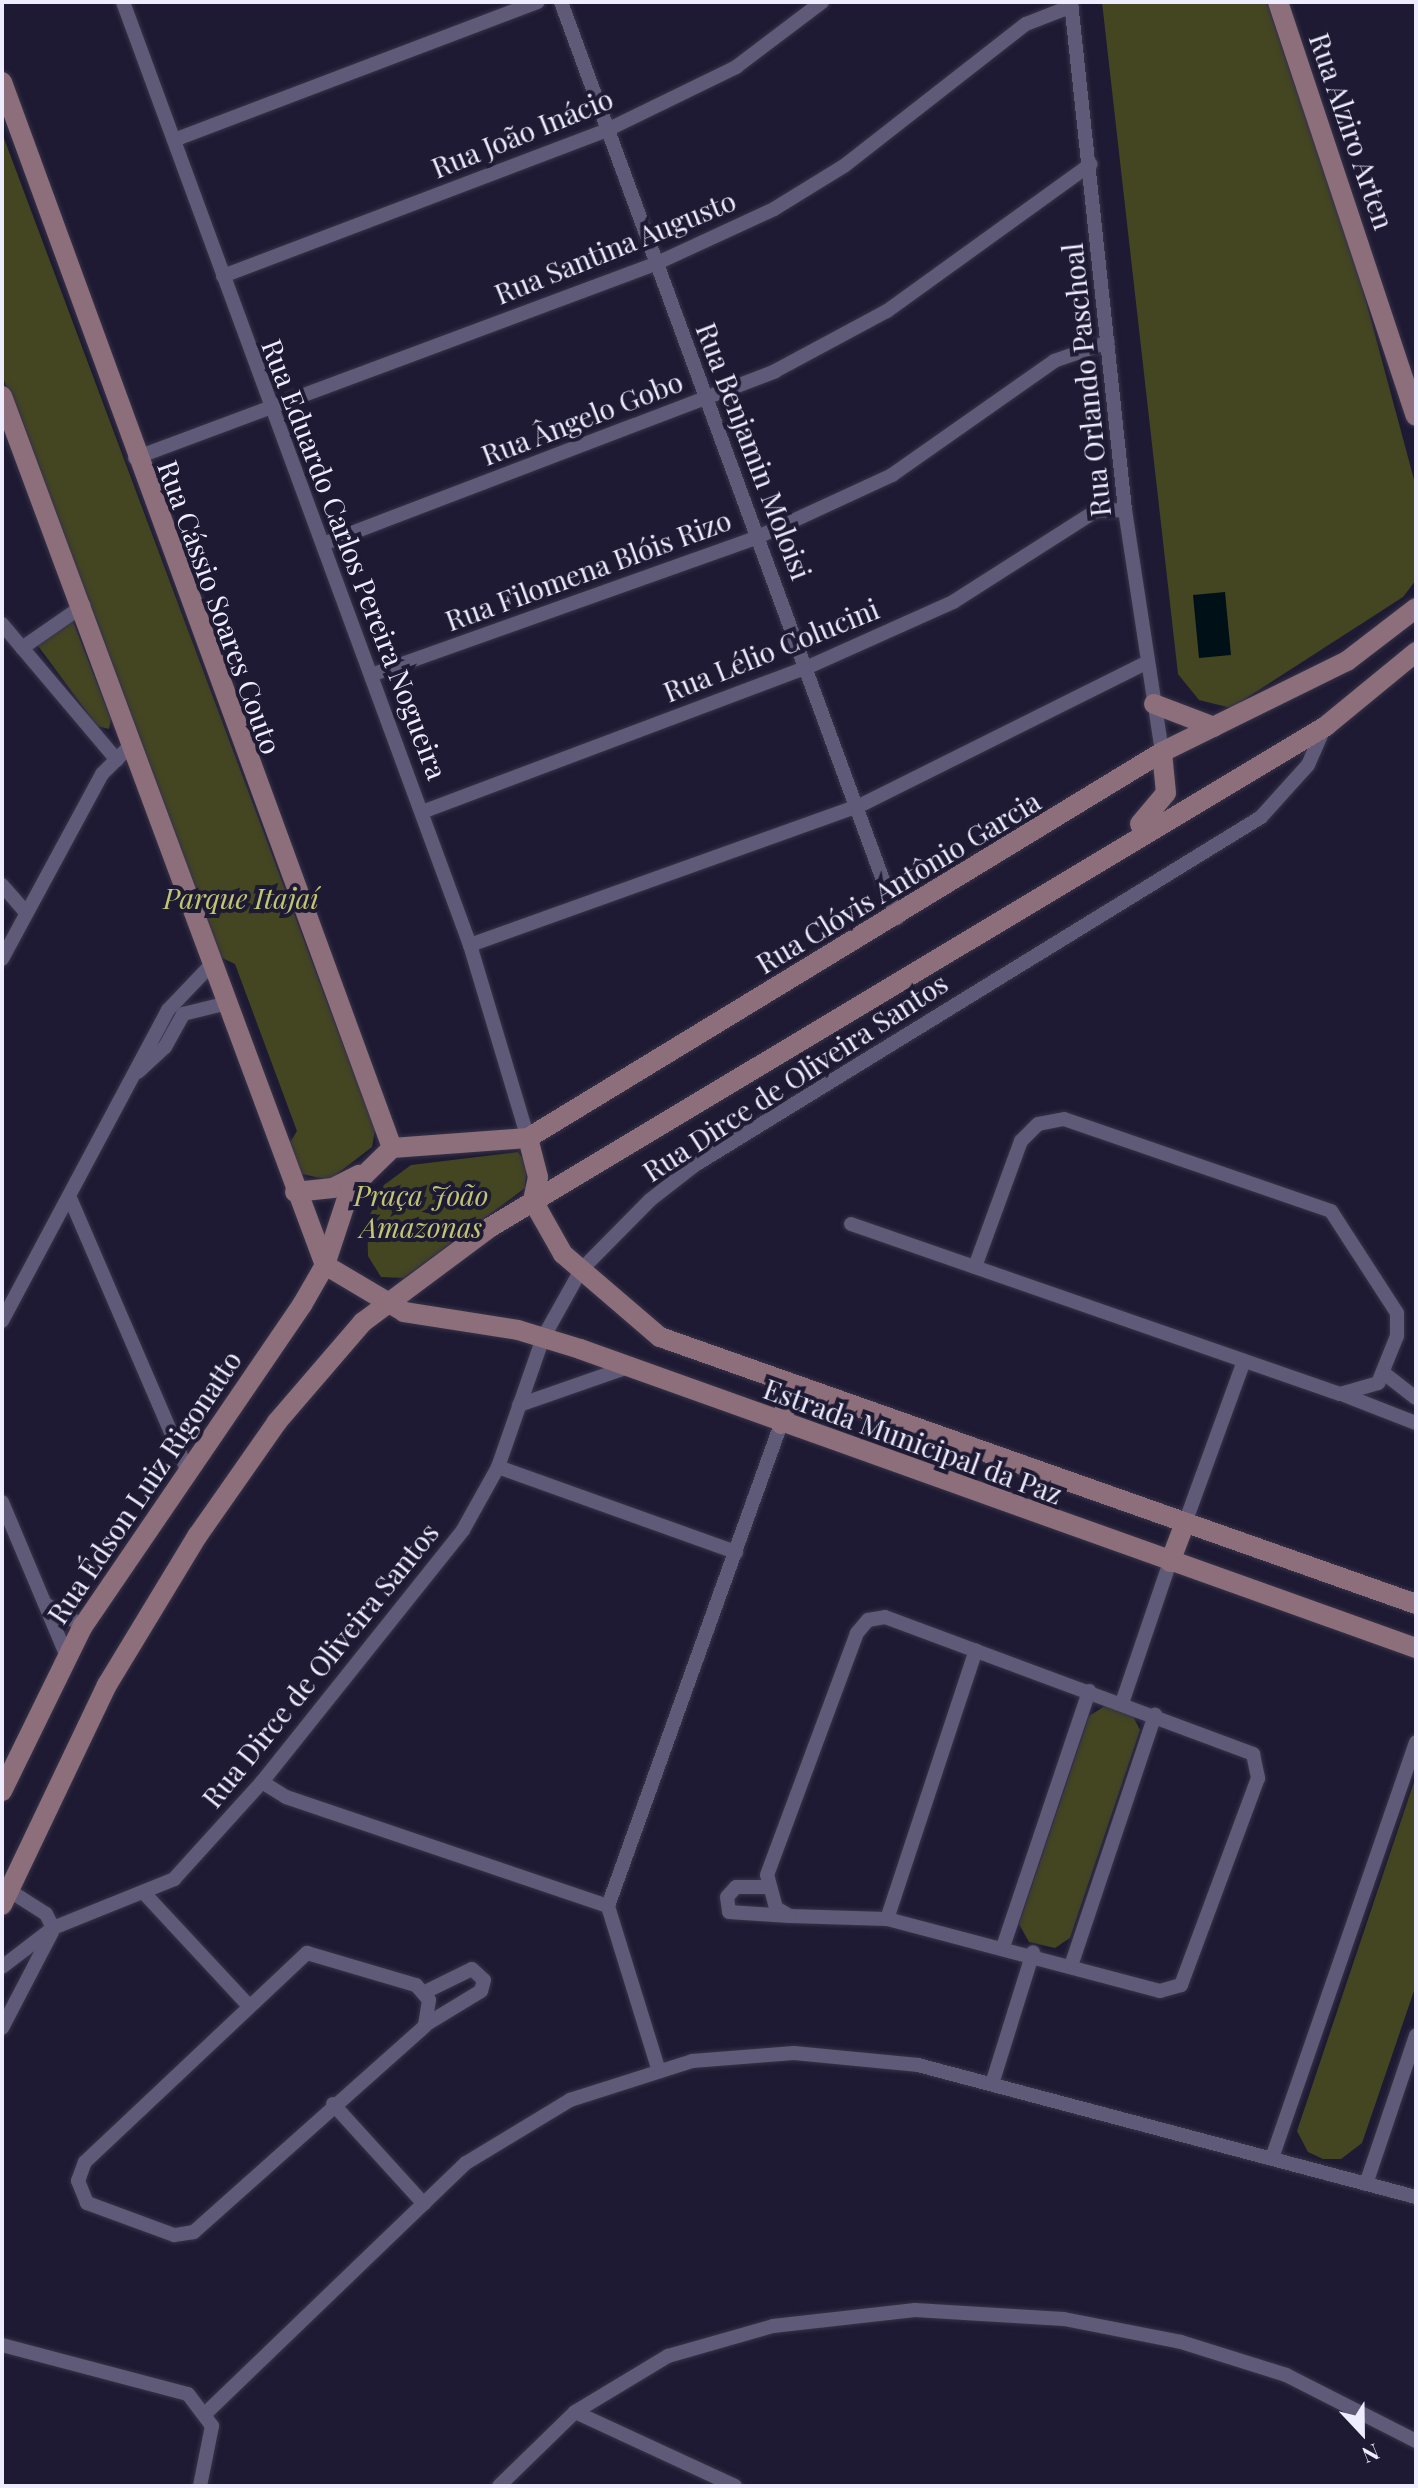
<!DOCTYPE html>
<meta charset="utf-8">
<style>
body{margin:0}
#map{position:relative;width:1418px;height:2488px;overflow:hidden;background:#1e1a33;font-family:"Playfair Display",serif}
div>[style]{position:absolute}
.green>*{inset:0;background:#444622}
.water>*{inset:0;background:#001017}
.roads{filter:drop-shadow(0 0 2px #373348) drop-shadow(0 0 2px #373348)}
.street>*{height:14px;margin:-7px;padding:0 7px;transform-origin:7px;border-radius:7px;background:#5e5a78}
.secondary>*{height:20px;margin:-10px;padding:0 10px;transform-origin:10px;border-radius:10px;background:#8c6f7a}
span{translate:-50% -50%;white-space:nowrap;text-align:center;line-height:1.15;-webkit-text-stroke:8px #1e1a33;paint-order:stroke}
.street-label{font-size:28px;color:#eeedff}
.park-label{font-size:28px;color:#c2c671;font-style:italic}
.frame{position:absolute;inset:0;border:4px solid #eeedff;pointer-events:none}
.north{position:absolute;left:1322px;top:2392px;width:80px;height:80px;-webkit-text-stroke:6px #1e1a33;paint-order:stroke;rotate:158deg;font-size:22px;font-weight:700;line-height:32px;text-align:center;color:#eeedff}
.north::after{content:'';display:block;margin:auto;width:28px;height:36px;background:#eeedff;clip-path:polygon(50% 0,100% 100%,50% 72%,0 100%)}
</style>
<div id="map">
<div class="green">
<div style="clip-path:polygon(1102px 2px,1267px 2px,1360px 279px,1416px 487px,1416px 580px,1403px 597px,1231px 708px,1199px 700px,1178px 674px)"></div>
<div style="clip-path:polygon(2px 133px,375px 1130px,372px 1147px,329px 1180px,298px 1173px,288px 1146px,297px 1131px,235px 964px,216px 955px,2px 375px)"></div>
<div style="clip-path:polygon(72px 619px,111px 719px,109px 729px,97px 726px,36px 643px)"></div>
<div style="clip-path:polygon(518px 1152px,527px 1164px,525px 1188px,404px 1278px,381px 1277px,368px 1256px,367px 1221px,384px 1185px,411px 1165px)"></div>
<div style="clip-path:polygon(1105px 1706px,1133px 1716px,1140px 1730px,1070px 1938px,1055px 1948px,1029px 1942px,1019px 1924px,1089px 1716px)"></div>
<div style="clip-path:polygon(1416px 1776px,1416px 1985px,1362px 2143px,1341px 2159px,1323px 2159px,1308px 2152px,1297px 2131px)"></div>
</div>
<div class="water">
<div style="clip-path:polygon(1225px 592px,1231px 655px,1199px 658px,1193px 595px)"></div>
</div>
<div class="roads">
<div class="street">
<div style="left:123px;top:2px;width:1005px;rotate:69.8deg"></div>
<div style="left:470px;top:945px;width:202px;rotate:73.3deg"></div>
<div style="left:561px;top:2px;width:976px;rotate:69.86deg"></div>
<div style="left:1071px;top:2px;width:511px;rotate:83.93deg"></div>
<div style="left:1125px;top:510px;width:245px;rotate:81.3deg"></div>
<div style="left:174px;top:140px;width:389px;rotate:-20.8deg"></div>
<div style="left:223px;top:276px;width:409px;rotate:-20.8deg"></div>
<div style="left:605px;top:131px;width:146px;rotate:-26deg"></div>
<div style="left:736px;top:67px;width:108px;rotate:-37.1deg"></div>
<div style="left:135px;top:458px;width:555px;rotate:-20.46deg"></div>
<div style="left:655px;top:264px;width:131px;rotate:-24.8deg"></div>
<div style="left:774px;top:209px;width:82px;rotate:-31.6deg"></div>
<div style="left:844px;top:166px;width:231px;rotate:-38deg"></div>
<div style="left:1026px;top:24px;width:49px;rotate:-21.4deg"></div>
<div style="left:323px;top:544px;width:484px;rotate:-20.9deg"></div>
<div style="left:775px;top:371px;width:127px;rotate:-28.2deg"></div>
<div style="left:887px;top:311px;width:251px;rotate:-35.8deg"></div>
<div style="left:2px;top:624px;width:178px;rotate:49.8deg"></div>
<div style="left:22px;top:648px;width:75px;rotate:-34.7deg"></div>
<div style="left:371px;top:675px;width:411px;rotate:-19.6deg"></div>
<div style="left:758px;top:537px;width:148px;rotate:-24.8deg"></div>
<div style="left:892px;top:475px;width:198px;rotate:-35.1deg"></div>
<div style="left:1054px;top:361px;width:57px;rotate:-19.4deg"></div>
<div style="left:422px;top:812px;width:412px;rotate:-20.6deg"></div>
<div style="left:808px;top:667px;width:159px;rotate:-24.1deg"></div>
<div style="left:953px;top:602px;width:169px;rotate:-32.5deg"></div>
<div style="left:1096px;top:511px;width:29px;rotate:-2deg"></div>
<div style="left:2px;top:885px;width:37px;rotate:49deg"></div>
<div style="left:470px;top:945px;width:413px;rotate:-19.7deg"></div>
<div style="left:859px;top:806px;width:321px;rotate:-26.5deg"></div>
<div style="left:2px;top:959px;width:210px;rotate:-61.6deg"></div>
<div style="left:102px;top:774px;width:41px;rotate:-45deg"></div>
<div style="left:138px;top:1072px;width:37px;rotate:-43deg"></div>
<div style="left:165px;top:1047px;width:38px;rotate:-61deg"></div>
<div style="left:183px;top:1014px;width:42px;rotate:-13.7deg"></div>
<div style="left:70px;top:1198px;width:293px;rotate:66.7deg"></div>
<div style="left:851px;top:1224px;width:518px;rotate:19.17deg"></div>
<div style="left:1340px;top:1394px;width:40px;rotate:-16deg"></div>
<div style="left:1378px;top:1383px;width:51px;rotate:-68deg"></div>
<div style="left:1397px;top:1336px;width:23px;rotate:-90deg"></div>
<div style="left:1397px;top:1313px;width:121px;rotate:-122.9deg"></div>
<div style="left:1331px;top:1211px;width:282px;rotate:-161deg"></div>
<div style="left:1064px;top:1119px;width:26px;rotate:169deg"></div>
<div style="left:1038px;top:1124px;width:24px;rotate:135deg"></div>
<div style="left:1021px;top:1141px;width:134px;rotate:110.1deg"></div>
<div style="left:2px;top:1321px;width:353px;rotate:-61.9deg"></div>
<div style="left:168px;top:1010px;width:61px;rotate:-46.3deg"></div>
<div style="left:1385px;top:1374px;width:39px;rotate:38deg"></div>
<div style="left:1344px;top:1395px;width:77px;rotate:21.3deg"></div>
<div style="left:519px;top:1405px;width:115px;rotate:-19.2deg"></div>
<div style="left:498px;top:1467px;width:253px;rotate:19.7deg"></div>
<div style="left:2px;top:1502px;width:165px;rotate:67.2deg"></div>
<div style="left:1185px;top:1523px;width:172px;rotate:-70deg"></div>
<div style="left:47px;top:1605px;width:42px;rotate:30.3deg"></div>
<div style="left:885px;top:1617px;width:393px;rotate:20.4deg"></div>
<div style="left:1253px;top:1754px;width:25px;rotate:78deg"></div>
<div style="left:1258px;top:1778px;width:221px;rotate:110.4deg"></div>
<div style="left:1181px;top:1985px;width:22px;rotate:164deg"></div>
<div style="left:1160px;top:1991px;width:282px;rotate:-165.2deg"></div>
<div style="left:887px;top:1919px;width:97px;rotate:-178.2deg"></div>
<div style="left:790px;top:1916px;width:16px;rotate:-150deg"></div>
<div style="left:776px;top:1908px;width:34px;rotate:-105deg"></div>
<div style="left:767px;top:1875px;width:258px;rotate:-69.6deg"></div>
<div style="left:857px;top:1633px;width:17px;rotate:-50deg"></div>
<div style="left:868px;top:1620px;width:17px;rotate:-10deg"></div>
<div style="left:1122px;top:1703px;width:149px;rotate:-71.2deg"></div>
<div style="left:262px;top:1782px;width:28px;rotate:32deg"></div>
<div style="left:286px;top:1797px;width:340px;rotate:18.7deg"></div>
<div style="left:766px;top:1887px;width:30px;rotate:180deg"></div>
<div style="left:736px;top:1887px;width:13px;rotate:132deg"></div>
<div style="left:727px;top:1897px;width:15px;rotate:82deg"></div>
<div style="left:729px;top:1912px;width:60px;rotate:3.8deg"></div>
<div style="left:10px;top:1891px;width:43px;rotate:32.6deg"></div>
<div style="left:46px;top:1914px;width:16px;rotate:63deg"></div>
<div style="left:144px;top:1893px;width:151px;rotate:47.1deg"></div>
<div style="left:887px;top:1919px;width:283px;rotate:-71.7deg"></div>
<div style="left:1004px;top:1944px;width:267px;rotate:-71.4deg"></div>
<div style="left:307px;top:1953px;width:114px;rotate:16.4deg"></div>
<div style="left:416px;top:1985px;width:20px;rotate:49deg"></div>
<div style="left:429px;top:2000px;width:26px;rotate:99deg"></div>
<div style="left:425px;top:2026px;width:310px;rotate:138.3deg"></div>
<div style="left:194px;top:2232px;width:20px;rotate:171deg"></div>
<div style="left:174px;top:2235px;width:93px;rotate:-159.8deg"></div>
<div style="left:87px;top:2203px;width:24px;rotate:-112deg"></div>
<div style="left:78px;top:2181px;width:20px;rotate:-70deg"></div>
<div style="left:85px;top:2162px;width:305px;rotate:-43.3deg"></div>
<div style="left:1072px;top:1963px;width:262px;rotate:-71.5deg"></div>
<div style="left:2px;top:1967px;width:64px;rotate:-37.4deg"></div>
<div style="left:53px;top:1928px;width:131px;rotate:-22deg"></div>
<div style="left:174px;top:1879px;width:131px;rotate:-47.8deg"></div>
<div style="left:262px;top:1782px;width:322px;rotate:-51.4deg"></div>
<div style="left:463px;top:1530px;width:72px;rotate:-60.9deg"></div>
<div style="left:498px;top:1467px;width:137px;rotate:-70.8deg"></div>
<div style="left:543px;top:1338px;width:78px;rotate:-60.8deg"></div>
<div style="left:581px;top:1270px;width:98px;rotate:-45.4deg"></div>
<div style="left:650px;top:1200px;width:57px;rotate:-37.9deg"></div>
<div style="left:695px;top:1165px;width:664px;rotate:-31.58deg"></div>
<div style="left:1261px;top:817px;width:70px;rotate:-47.9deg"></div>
<div style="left:1308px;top:765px;width:43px;rotate:-66.4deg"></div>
<div style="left:425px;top:1992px;width:52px;rotate:-26.1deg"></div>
<div style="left:472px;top:1969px;width:16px;rotate:43deg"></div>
<div style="left:484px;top:1980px;width:11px;rotate:105deg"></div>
<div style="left:481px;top:1991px;width:66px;rotate:148.7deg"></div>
<div style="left:2px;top:2028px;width:108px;rotate:-62.5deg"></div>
<div style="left:658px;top:2068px;width:170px;rotate:-107.2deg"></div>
<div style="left:608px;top:1906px;width:512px;rotate:-70.26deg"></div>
<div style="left:992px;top:2084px;width:138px;rotate:-72.7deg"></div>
<div style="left:333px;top:2104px;width:135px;rotate:47.7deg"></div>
<div style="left:1272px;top:2158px;width:440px;rotate:-70.9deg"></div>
<div style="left:1366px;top:2184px;width:157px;rotate:-71.4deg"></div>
<div style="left:2px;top:2345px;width:192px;rotate:14.8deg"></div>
<div style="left:188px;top:2394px;width:40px;rotate:53deg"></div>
<div style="left:212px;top:2426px;width:61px;rotate:101.3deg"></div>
<div style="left:207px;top:2412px;width:359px;rotate:-43.9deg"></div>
<div style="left:466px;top:2163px;width:122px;rotate:-31.2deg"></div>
<div style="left:570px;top:2100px;width:128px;rotate:-17.7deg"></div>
<div style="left:692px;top:2061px;width:102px;rotate:-4.5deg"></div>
<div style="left:794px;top:2053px;width:125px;rotate:5.5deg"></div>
<div style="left:918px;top:2065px;width:515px;rotate:14.85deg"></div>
<div style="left:575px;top:2412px;width:176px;rotate:24.8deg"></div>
<div style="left:499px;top:2486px;width:106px;rotate:-44.2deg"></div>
<div style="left:575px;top:2412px;width:109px;rotate:-31.1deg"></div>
<div style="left:668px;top:2356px;width:109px;rotate:-15.9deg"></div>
<div style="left:773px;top:2326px;width:143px;rotate:-6.4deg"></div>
<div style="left:915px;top:2310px;width:149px;rotate:3.5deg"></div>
<div style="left:1064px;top:2319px;width:119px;rotate:11.1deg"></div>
<div style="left:1181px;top:2342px;width:110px;rotate:17.4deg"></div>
<div style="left:1286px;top:2375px;width:146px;rotate:26.9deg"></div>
</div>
<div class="secondary">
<div style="left:1278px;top:2px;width:436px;rotate:71.6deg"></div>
<div style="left:2px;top:82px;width:1135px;rotate:69.9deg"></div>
<div style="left:2px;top:396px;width:927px;rotate:69.61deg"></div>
<div style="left:1154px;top:704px;width:64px;rotate:21deg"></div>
<div style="left:1140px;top:824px;width:40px;rotate:-50deg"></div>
<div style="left:1166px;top:793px;width:41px;rotate:-95.6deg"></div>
<div style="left:528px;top:1138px;width:40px;rotate:75.6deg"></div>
<div style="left:538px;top:1177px;width:25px;rotate:102deg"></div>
<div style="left:392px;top:1148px;width:136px;rotate:-4.2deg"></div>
<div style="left:528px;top:1138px;width:742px;rotate:-31.33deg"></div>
<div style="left:1162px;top:752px;width:206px;rotate:-26.2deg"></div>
<div style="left:1347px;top:661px;width:87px;rotate:-37.5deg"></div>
<div style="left:295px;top:1192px;width:38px;rotate:-6deg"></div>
<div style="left:333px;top:1188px;width:29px;rotate:-27deg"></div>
<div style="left:533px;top:1201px;width:61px;rotate:60.5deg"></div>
<div style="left:563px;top:1254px;width:128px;rotate:40.6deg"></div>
<div style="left:660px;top:1337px;width:802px;rotate:19.45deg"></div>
<div style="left:325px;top:1265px;width:92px;rotate:30.7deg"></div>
<div style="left:404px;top:1312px;width:115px;rotate:9deg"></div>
<div style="left:518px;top:1330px;width:65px;rotate:17deg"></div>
<div style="left:580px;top:1349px;width:888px;rotate:19.68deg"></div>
<div style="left:781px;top:1424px;width:40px;rotate:-75.6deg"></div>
<div style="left:1170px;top:1562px;width:42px;rotate:-69deg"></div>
<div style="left:2px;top:1791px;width:184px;rotate:-63.9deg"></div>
<div style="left:83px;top:1626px;width:389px;rotate:-55.7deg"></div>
<div style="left:302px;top:1305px;width:46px;rotate:-60.1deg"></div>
<div style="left:325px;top:1265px;width:80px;rotate:-71.8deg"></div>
<div style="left:350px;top:1189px;width:59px;rotate:-44.3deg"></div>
<div style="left:2px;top:1905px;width:244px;rotate:-64.5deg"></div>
<div style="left:107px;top:1685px;width:175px;rotate:-58.8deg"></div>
<div style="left:198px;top:1535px;width:138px;rotate:-55deg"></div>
<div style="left:277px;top:1422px;width:132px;rotate:-49.3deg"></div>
<div style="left:363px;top:1322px;width:157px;rotate:-36.7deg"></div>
<div style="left:489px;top:1228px;width:976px;rotate:-30.95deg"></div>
<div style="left:1326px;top:726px;width:117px;rotate:-39.4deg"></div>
</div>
</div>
<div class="street-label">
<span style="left:1352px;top:131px;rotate:71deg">Rua Alziro Arten</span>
<span style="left:522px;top:133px;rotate:-22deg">Rua João Inácio</span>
<span style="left:615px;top:247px;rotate:-22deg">Rua Santina Augusto</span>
<span style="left:1086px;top:380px;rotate:-96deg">Rua Orlando Paschoal</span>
<span style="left:582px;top:418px;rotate:-21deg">Rua Ângelo Gobo</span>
<span style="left:754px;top:451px;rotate:69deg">Rua Benjamin Moloisi</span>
<span style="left:355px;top:559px;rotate:69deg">Rua Eduardo Carlos Pereira Nogueira</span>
<span style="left:588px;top:570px;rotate:-20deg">Rua Filomena Blóis Rizo</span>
<span style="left:220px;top:607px;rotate:70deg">Rua Cássio Soares Couto</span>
<span style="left:771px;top:650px;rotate:-22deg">Rua Lélio Colucini</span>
<span style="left:898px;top:882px;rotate:-31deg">Rua Clóvis Antônio Garcia</span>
<span style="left:795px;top:1077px;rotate:-33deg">Rua Dirce de Oliveira Santos</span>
<span style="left:913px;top:1441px;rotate:20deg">Estrada Municipal da Paz</span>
<span style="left:144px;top:1487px;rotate:-56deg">Rua Édson Luiz Rigonatto</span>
<span style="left:320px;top:1665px;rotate:-51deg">Rua Dirce de Oliveira Santos</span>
</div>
<div class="park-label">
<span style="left:241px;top:898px">Parque Itajaí</span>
<span style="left:421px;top:1211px">Praça João<br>Amazonas</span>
</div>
<div class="frame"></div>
<div class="north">N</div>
</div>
